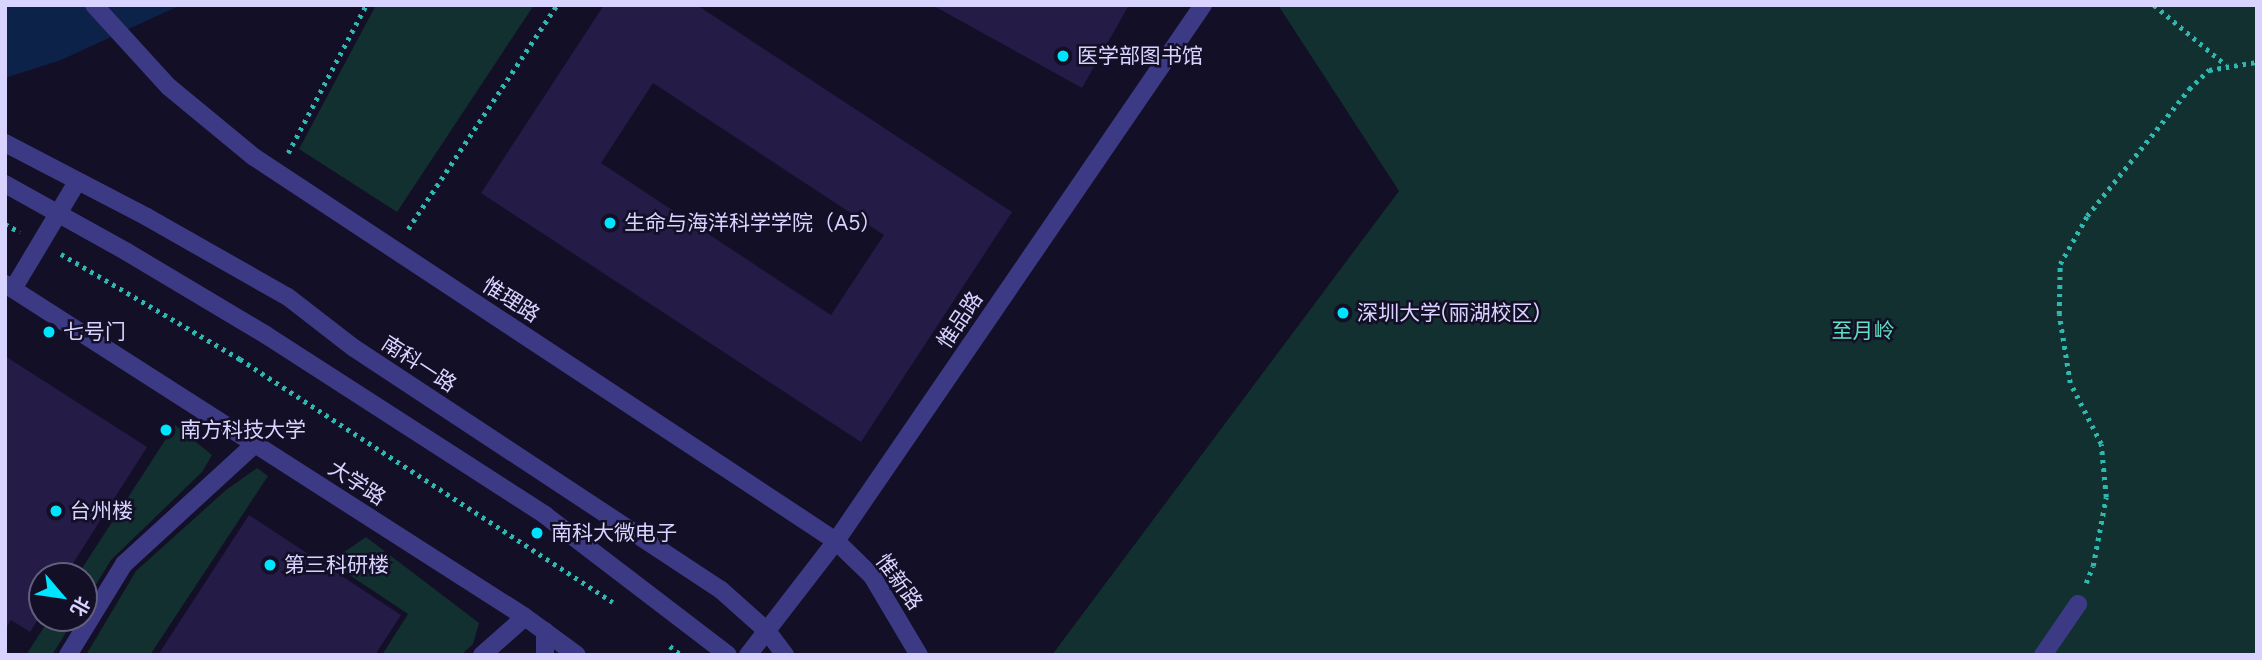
<!DOCTYPE html>
<meta charset="utf-8">
<style>
body{margin:0}
#map{position:relative;width:2262px;height:660px;overflow:hidden;background:#130f26;font-family:Figtree,"Noto Sans SC",sans-serif}
div>[style]{position:absolute}
.green>*{inset:0;background:#12302f}
.water>*{inset:0;background:#0c2248}
.building>*{inset:0;background:#241b47}
.path>*{height:4.5px;margin-top:-2.25px;transform-origin:0;background:repeating-linear-gradient(90deg,#2fb8b0 0 3.5px,transparent 0 8.5px)}
.minor>*{height:18px;margin:-9px;padding:0 9px;transform-origin:9px;border-radius:9px;background:#3d3a85}
.dots>*{width:19px;height:19px;translate:-50% -50%;box-sizing:border-box;border:4px solid #130f26;border-radius:50%}
span{translate:-50% -50%;white-space:nowrap;text-align:center;line-height:1.15;-webkit-text-stroke:5px #130f26;paint-order:stroke}
.poi-label{font-size:21px;color:#d9d4ff}
.left{translate:0 -50%;text-align:left}
.street-label{font-size:21px;color:#d9d4ff}
.park-label{font-size:21px;color:#5fe0c0}
.frame{position:absolute;inset:0;border:7px solid #d9d4ff;pointer-events:none}
.north{position:absolute;left:28px;top:562px;width:70px;height:70px;box-sizing:border-box;background:#130f26;border:2px solid #625e7d;border-radius:50%;rotate:119deg;font-size:19px;font-weight:700;line-height:28px;text-align:center;color:#d9d4ff}
.north::after{content:'';display:block;margin:auto;width:24px;height:32px;background:#00e5ff;clip-path:polygon(50% 0,100% 100%,50% 72%,0 100%)}
</style>
<div id="map">
<div class="green">
<div style="clip-path:polygon(376px 5px,534px 5px,397px 212px,299px 149px)"></div>
<div style="clip-path:polygon(1278px 5px,2257px 5px,2257px 655px,1052px 655px,1399px 191px)"></div>
<div style="clip-path:polygon(175px 425px,212px 455px,202px 472px,111px 560px,84px 604px,84px 576px,77px 576px)"></div>
<div style="clip-path:polygon(257px 468px,268px 476px,150px 655px,86px 655px,136px 571px,226px 490px)"></div>
<div style="clip-path:polygon(366px 537px,479px 623px,473px 644px,461px 655px,382px 655px,408px 614px,330px 562px)"></div>
<div style="clip-path:polygon(50px 618px,75px 618px,52px 655px,26px 655px)"></div>
</div>
<div class="water">
<div style="clip-path:polygon(5px 5px,181px 5px,61px 60px,5px 78px)"></div>
</div>
<div class="building">
<div style="clip-path:polygon(evenodd,604px 5px,697px 5px,1012px 212px,861px 442px,481px 193px,604px 5px,653px 83px,884px 235px,831px 315px,601px 163px,653px 83px)"></div>
<div style="clip-path:polygon(932px 5px,980px 7px,1129px 5px,1082px 88px)"></div>
<div style="clip-path:polygon(5px 356px,147px 447px,65px 576px,42px 576px,42px 613px,30px 632px,11px 620px,5px 629px)"></div>
<div style="clip-path:polygon(249px 515px,401px 615px,375px 655px,158px 655px)"></div>
</div>
<div class="path">
<div style="left:2154px;top:5px;width:94px;rotate:39.8deg"></div>
<div style="left:288px;top:153px;width:167px;rotate:-62.2deg"></div>
<div style="left:5px;top:224px;width:17px;rotate:28deg"></div>
<div style="left:408px;top:229px;width:269px;rotate:-56.4deg"></div>
<div style="left:61px;top:254px;width:208px;rotate:30.4deg"></div>
<div style="left:240px;top:359px;width:445px;rotate:33.1deg"></div>
<div style="left:2086px;top:583px;width:18px;rotate:-68deg"></div>
<div style="left:2093px;top:566px;width:70px;rotate:-79.3deg"></div>
<div style="left:2106px;top:497px;width:53px;rotate:-95.4deg"></div>
<div style="left:2101px;top:444px;width:68px;rotate:-116.9deg"></div>
<div style="left:2070px;top:383px;width:70px;rotate:-99.1deg"></div>
<div style="left:2059px;top:314px;width:50px;rotate:-88.9deg"></div>
<div style="left:2060px;top:264px;width:55px;rotate:-60.6deg"></div>
<div style="left:2087px;top:216px;width:163px;rotate:-51.2deg"></div>
<div style="left:2189px;top:89px;width:28px;rotate:-44deg"></div>
<div style="left:2209px;top:70px;width:49px;rotate:-9.5deg"></div>
<div style="left:670px;top:646px;width:14px;rotate:39deg"></div>
</div>
<div class="minor">
<div style="left:94px;top:5px;width:111px;rotate:47.6deg"></div>
<div style="left:169px;top:87px;width:110px;rotate:39.5deg"></div>
<div style="left:254px;top:157px;width:697px;rotate:33.42deg"></div>
<div style="left:836px;top:541px;width:50px;rotate:44.2deg"></div>
<div style="left:872px;top:576px;width:92px;rotate:59.3deg"></div>
<div style="left:5px;top:143px;width:160px;rotate:27.5deg"></div>
<div style="left:147px;top:217px;width:162px;rotate:29.6deg"></div>
<div style="left:288px;top:297px;width:83px;rotate:37.7deg"></div>
<div style="left:354px;top:348px;width:440px;rotate:33.4deg"></div>
<div style="left:721px;top:590px;width:62px;rotate:41.7deg"></div>
<div style="left:767px;top:631px;width:30px;rotate:53deg"></div>
<div style="left:5px;top:184px;width:140px;rotate:29.1deg"></div>
<div style="left:127px;top:252px;width:162px;rotate:30.8deg"></div>
<div style="left:266px;top:335px;width:332px;rotate:32.8deg"></div>
<div style="left:545px;top:515px;width:230px;rotate:37.4deg"></div>
<div style="left:5px;top:284px;width:617px;rotate:32.63deg"></div>
<div style="left:525px;top:617px;width:64px;rotate:36.2deg"></div>
<div style="left:13px;top:289px;width:125px;rotate:-59.1deg"></div>
<div style="left:68px;top:655px;width:107px;rotate:-58.4deg"></div>
<div style="left:124px;top:564px;width:178px;rotate:-42.5deg"></div>
<div style="left:482px;top:655px;width:57px;rotate:-41.5deg"></div>
<div style="left:545px;top:655px;width:24px;rotate:-90deg"></div>
<div style="left:748px;top:655px;width:144px;rotate:-52.3deg"></div>
<div style="left:836px;top:541px;width:650px;rotate:-55.6deg"></div>
<div style="left:2043px;top:655px;width:62px;rotate:-55.5deg"></div>
</div>
<div class="dots">
<div style="left:1063px;top:56px;background:#00e5ff"></div>
<div style="left:610px;top:223px;background:#00e5ff"></div>
<div style="left:1343px;top:313px;background:#00e5ff"></div>
<div style="left:49px;top:332px;background:#00e5ff"></div>
<div style="left:166px;top:430px;background:#00e5ff"></div>
<div style="left:56px;top:511px;background:#00e5ff"></div>
<div style="left:537px;top:533px;background:#00e5ff"></div>
<div style="left:270px;top:565px;background:#00e5ff"></div>
</div>
<div class="poi-label">
<span class="left" style="left:1077px;top:56px">医学部图书馆</span>
<span class="left" style="left:624px;top:223px">生命与海洋科学学院（A5）</span>
<span class="left" style="left:1357px;top:313px">深圳大学(丽湖校区)</span>
<span class="left" style="left:63px;top:332px">七号门</span>
<span class="left" style="left:180px;top:430px">南方科技大学</span>
<span class="left" style="left:70px;top:511px">台州楼</span>
<span class="left" style="left:551px;top:533px">南科大微电子</span>
<span class="left" style="left:284px;top:565px">第三科研楼</span>
</div>
<div class="street-label">
<span style="left:511px;top:300px;rotate:33deg">惟理路</span>
<span style="left:960px;top:320px;rotate:-56deg">惟品路</span>
<span style="left:419px;top:364px;rotate:33deg">南科一路</span>
<span style="left:357px;top:483px;rotate:33deg">大学路</span>
<span style="left:899px;top:582px;rotate:54deg">惟新路</span>
</div>
<div class="park-label">
<span style="left:1863px;top:331px">至月岭</span>
</div>
<div class="frame"></div>
<div class="north">北</div>
</div>
